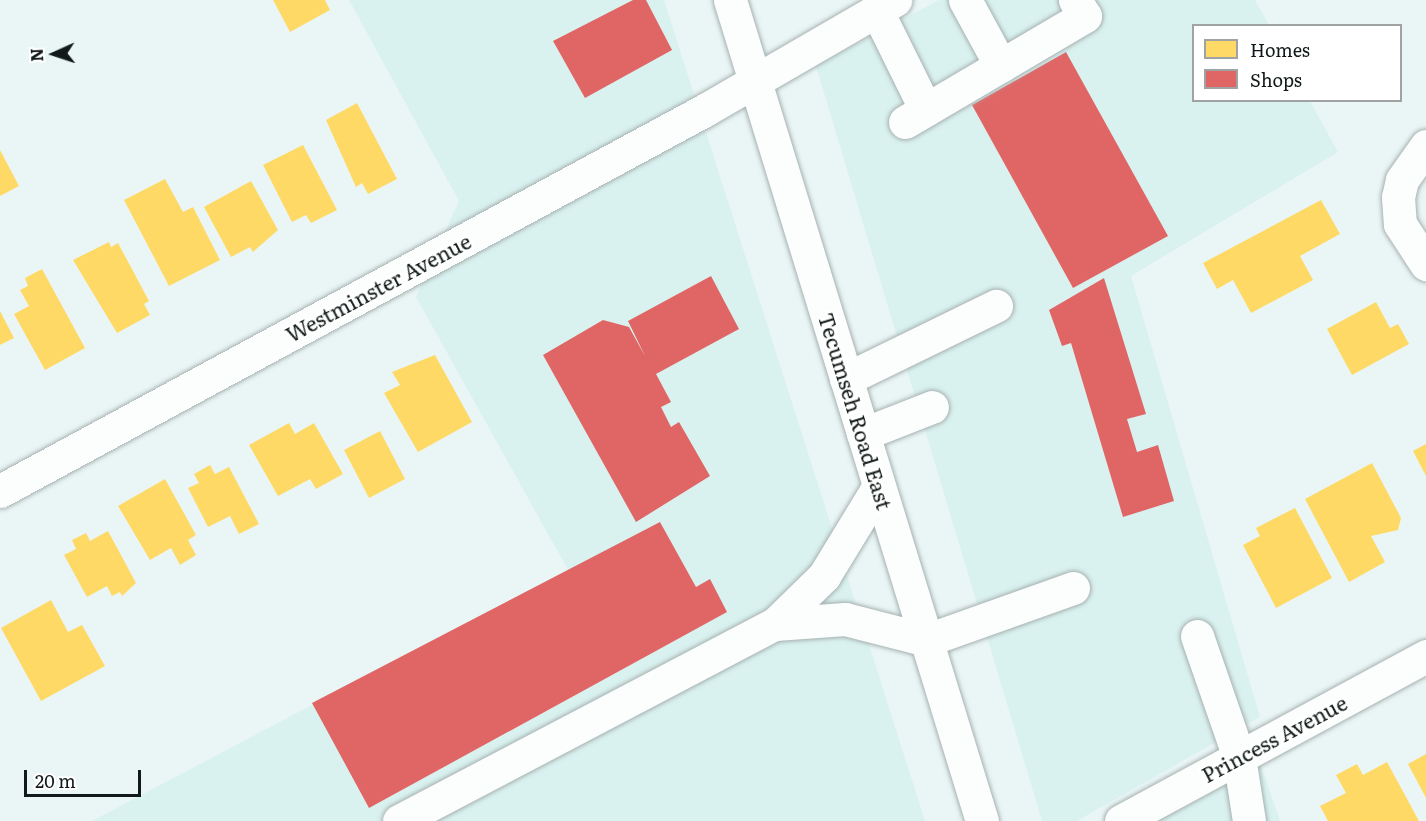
<!DOCTYPE html>
<style>
body{margin:0}
#map{position:relative;width:1426px;height:821px;overflow:hidden;background:#eaf6f6;font-family:Literata,serif}
div>[style]{position:absolute}
.built>*{inset:0;background:#d9f2f0}
.homes>*{inset:0;background:#ffd966}
.shops>*{inset:0;background:#e06666}
.roads{filter:drop-shadow(0 0 2px #a7b1b0) drop-shadow(0 0 2px #a7b1b0)}
.minor>*{height:33px;margin:-16.5px;padding:0 16.5px;transform-origin:16.5px;border-radius:16.5px;background:#fcfefe}
.major>*{height:33px;margin:-16.5px;padding:0 16.5px;transform-origin:16.5px;border-radius:16.5px;background:#fcfefe}
span{translate:-50% -50%;white-space:nowrap;text-align:center;line-height:1.15;-webkit-text-stroke:6px #fff;paint-order:stroke}
.street-label{font-size:21px;color:#111a19}
.legend{position:absolute;left:1192px;top:24px;width:210px;height:78px;box-sizing:border-box;background:#fff;border:2px solid #a0a3a3;margin:0;padding:8px 10px;list-style:none;font-size:18px;color:#111a19}
.legend li{display:flex;align-items:center;gap:12px;height:30px}
.legend b{width:30px;border:2px solid #a0a3a3}
.north{position:absolute;left:24px;top:24px;width:60px;height:60px;-webkit-text-stroke:4px #fff;paint-order:stroke;rotate:267deg;font-size:16px;font-weight:700;line-height:24px;text-align:center;color:#111a19}
.north::after{content:'';display:block;margin:auto;width:21px;height:27px;background:#111a19;clip-path:polygon(50% 0,100% 100%,50% 72%,0 100%)}
.scale{position:absolute;left:24px;top:770px;width:117px;height:27px;box-sizing:border-box;border:3px solid #111a19;border-top:0;padding-left:8px;font-size:18px;line-height:21px;white-space:nowrap;color:#111a19;-webkit-text-stroke:4px #fff;paint-order:stroke}
</style>
<div id="map">
<div class="built">
<div style="clip-path:polygon(349px 0,664px 0,925px 821px,92px 821px,568px 570px,416px 297px,459px 201px)"></div>
<div style="clip-path:polygon(939px 0,1255px 0,1269px 25px,1194px 26px,1194px 100px,1310px 101px,1338px 152px,1131px 276px,1260px 717px,1077px 821px,1042px 821px,816px 66px)"></div>
<div style="clip-path:polygon(1261px 766px,1280px 821px,1156px 821px)"></div>
</div>
<div class="homes">
<div style="clip-path:polygon(273px 0,325px 0,330px 10px,290px 32px)"></div>
<div style="clip-path:polygon(357px 103px,397px 179px,368px 194px,362px 183px,356px 187px,326px 120px)"></div>
<div style="clip-path:polygon(303px 145px,337px 210px,311px 223px,306px 215px,292px 222px,263px 165px)"></div>
<div style="clip-path:polygon(0 150px,19px 186px,0 196px)"></div>
<div style="clip-path:polygon(165px 179px,183px 212px,193px 207px,220px 260px,169px 286px,124px 200px)"></div>
<div style="clip-path:polygon(251px 181px,278px 230px,253px 252px,250px 247px,231px 257px,204px 207px)"></div>
<div style="clip-path:polygon(1321px 200px,1340px 234px,1300px 256px,1313px 280px,1251px 313px,1233px 280px,1217px 289px,1203px 263px)"></div>
<div style="clip-path:polygon(109px 242px,111px 247px,118px 243px,149px 301px,144px 304px,150px 315px,117px 333px,73px 260px)"></div>
<div style="clip-path:polygon(42px 269px,85px 348px,45px 370px,14px 314px,29px 306px,20px 290px,28px 286px,25px 278px)"></div>
<div style="clip-path:polygon(1376px 302px,1390px 328px,1398px 324px,1409px 344px,1352px 375px,1327px 329px)"></div>
<div style="clip-path:polygon(0 311px,14px 338px,0 345px)"></div>
<div style="clip-path:polygon(435px 355px,472px 422px,418px 452px,384px 393px,400px 385px,392px 372px)"></div>
<div style="clip-path:polygon(289px 423px,295px 434px,314px 423px,343px 474px,316px 489px,310px 479px,278px 496px,249px 445px)"></div>
<div style="clip-path:polygon(380px 431px,405px 479px,369px 498px,344px 450px)"></div>
<div style="clip-path:polygon(1426px 444px,1426px 476px,1413px 451px)"></div>
<div style="clip-path:polygon(1372px 463px,1401px 518px,1398px 530px,1371px 536px,1385px 562px,1349px 582px,1305px 499px)"></div>
<div style="clip-path:polygon(210px 465px,215px 474px,229px 467px,259px 524px,239px 534px,230px 516px,208px 527px,188px 488px,199px 483px,194px 474px)"></div>
<div style="clip-path:polygon(165px 479px,196px 535px,188px 540px,196px 555px,180px 565px,171px 548px,150px 560px,118px 506px)"></div>
<div style="clip-path:polygon(1295px 508px,1332px 578px,1276px 608px,1243px 545px,1260px 536px,1256px 528px)"></div>
<div style="clip-path:polygon(108px 531px,136px 583px,122px 596px,120px 592px,112px 596px,107px 586px,87px 597px,64px 555px,76px 549px,72px 540px,86px 533px,90px 541px)"></div>
<div style="clip-path:polygon(51px 600px,68px 632px,82px 625px,105px 666px,41px 701px,1px 628px)"></div>
<div style="clip-path:polygon(1426px 754px,1426px 798px,1408px 764px)"></div>
<div style="clip-path:polygon(1387px 762px,1419px 821px,1328px 821px,1320px 806px,1346px 793px,1336px 775px,1357px 764px,1363px 775px)"></div>
</div>
<div class="shops">
<div style="clip-path:polygon(633px 0,646px 0,672px 50px,585px 98px,553px 41px)"></div>
<div style="clip-path:polygon(1066px 52px,1168px 236px,1073px 288px,972px 105px)"></div>
<div style="clip-path:polygon(711px 276px,739px 329px,656px 374px,671px 402px,661px 407px,671px 427px,679px 422px,710px 476px,636px 522px,543px 355px,603px 320px,629px 327px,645px 356px,628px 321px)"></div>
<div style="clip-path:polygon(1104px 278px,1146px 414px,1127px 419px,1137px 452px,1158px 445px,1174px 501px,1123px 517px,1071px 343px,1062px 346px,1049px 310px)"></div>
<div style="clip-path:polygon(660px 522px,696px 587px,710px 579px,727px 612px,369px 808px,312px 703px)"></div>
</div>
<div class="roads">
<div class="minor">
<div style="left:965px;top:0;width:75px;rotate:61.4deg"></div>
<div style="left:877px;top:11px;width:110px;rotate:63.7deg"></div>
<div style="left:905px;top:122px;width:209px;rotate:-30.5deg"></div>
<div style="left:1085px;top:16px;width:19px;rotate:-122deg"></div>
<div style="left:1426px;top:146px;width:42px;rotate:125.2deg"></div>
<div style="left:1402px;top:180px;width:17px;rotate:103deg"></div>
<div style="left:1398px;top:197px;width:27px;rotate:86deg"></div>
<div style="left:1400px;top:224px;width:48px;rotate:57deg"></div>
<div style="left:846px;top:379px;width:167px;rotate:-26deg"></div>
<div style="left:863px;top:434px;width:74px;rotate:-21.4deg"></div>
<div style="left:0;top:491px;width:801px;rotate:-28.39deg"></div>
<div style="left:705px;top:110px;width:220px;rotate:-30.1deg"></div>
<div style="left:775px;top:624px;width:70px;rotate:-4.1deg"></div>
<div style="left:845px;top:619px;width:85px;rotate:14.4deg"></div>
<div style="left:927px;top:640px;width:155px;rotate:-19.6deg"></div>
<div style="left:1197px;top:636px;width:128px;rotate:70.9deg"></div>
<div style="left:1239px;top:757px;width:65px;rotate:81.1deg"></div>
<div style="left:399px;top:821px;width:424px;rotate:-27.7deg"></div>
<div style="left:775px;top:624px;width:69px;rotate:-44.4deg"></div>
<div style="left:824px;top:576px;width:105px;rotate:-58.6deg"></div>
<div style="left:1121px;top:821px;width:347px;rotate:-28.4deg"></div>
</div>
<div class="major">
<div style="left:730px;top:0;width:859px;rotate:72.94deg"></div>
</div>
</div>
<div class="street-label">
<span style="left:378px;top:287px;rotate:-28deg">Westminster Avenue</span>
<span style="left:856px;top:411px;rotate:73deg">Tecumseh Road East</span>
<span style="left:1274px;top:738px;rotate:-28deg">Princess Avenue</span>
</div>
<ul class="legend">
<li><b style="height:16px;background:#ffd966"></b>Homes</li>
<li><b style="height:16px;background:#e06666"></b>Shops</li>
</ul>
<div class="north">N</div>
<div class="scale">20 m</div>
</div>
